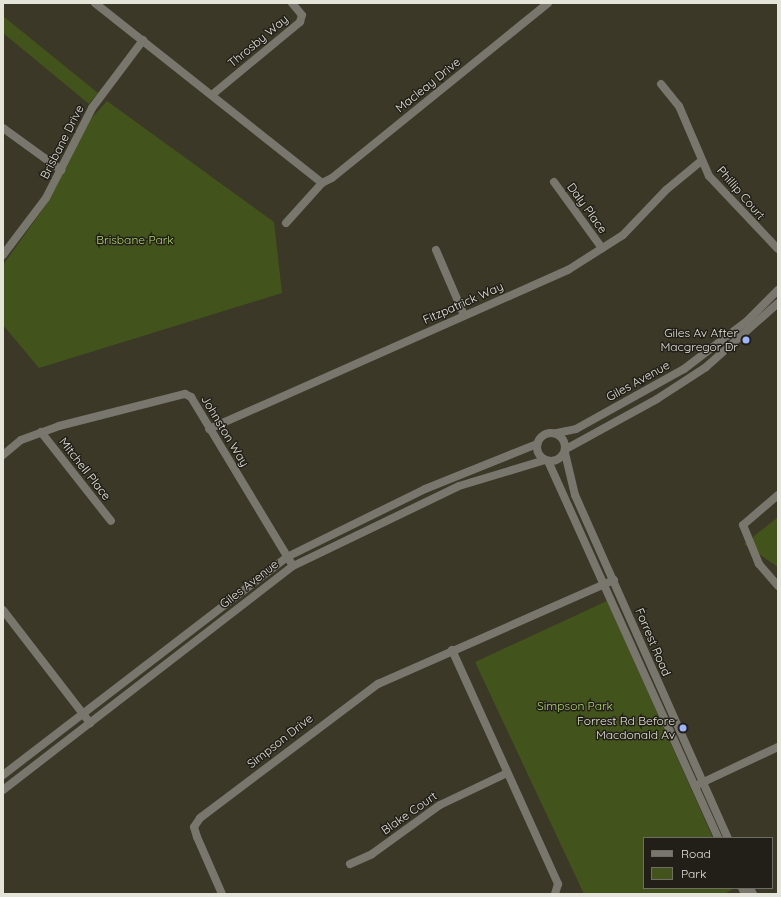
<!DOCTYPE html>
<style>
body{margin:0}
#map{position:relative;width:781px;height:897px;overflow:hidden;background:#3b3827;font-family:Quicksand,sans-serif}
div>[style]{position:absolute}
.green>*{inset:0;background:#42541b}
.minor>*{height:8px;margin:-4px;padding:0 4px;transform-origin:4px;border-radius:4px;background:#79766e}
.tertiary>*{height:8px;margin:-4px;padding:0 4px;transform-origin:4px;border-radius:4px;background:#79766e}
.tertiary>.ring{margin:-4px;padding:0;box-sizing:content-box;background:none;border:8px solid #79766e;border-radius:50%}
.dots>*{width:11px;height:11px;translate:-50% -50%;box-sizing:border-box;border:2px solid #211f18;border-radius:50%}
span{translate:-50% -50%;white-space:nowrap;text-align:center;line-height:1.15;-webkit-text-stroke:3px #211f18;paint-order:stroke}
.street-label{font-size:12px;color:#e5e4d9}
.park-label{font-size:12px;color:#b1d56d}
.poi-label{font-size:12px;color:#e5e4d9}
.right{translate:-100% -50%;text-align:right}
.frame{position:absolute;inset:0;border:4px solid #e5e4d9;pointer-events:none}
.legend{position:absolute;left:643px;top:837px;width:130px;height:52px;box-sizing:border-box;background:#211f18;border:1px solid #6f6e65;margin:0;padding:5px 7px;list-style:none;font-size:12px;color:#e5e4d9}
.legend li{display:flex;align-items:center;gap:8px;height:20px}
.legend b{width:20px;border:1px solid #6f6e65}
</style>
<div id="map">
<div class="green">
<div style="clip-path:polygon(3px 16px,98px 93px,89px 104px,3px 33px)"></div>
<div style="clip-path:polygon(107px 101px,274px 222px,282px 293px,39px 368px,3px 325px,3px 265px,48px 202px,79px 132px)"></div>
<div style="clip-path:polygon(778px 517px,778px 567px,744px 544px)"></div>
<div style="clip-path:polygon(607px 601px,713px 838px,644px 838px,644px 888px,735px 888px,724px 894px,584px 894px,475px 662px)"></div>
</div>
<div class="minor">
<div style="left:95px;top:3px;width:290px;rotate:38.4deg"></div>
<div style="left:322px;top:183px;width:11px;rotate:-27deg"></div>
<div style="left:332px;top:178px;width:278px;rotate:-39deg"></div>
<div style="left:661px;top:84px;width:28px;rotate:51deg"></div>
<div style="left:679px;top:106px;width:76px;rotate:66.8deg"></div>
<div style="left:709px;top:176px;width:100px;rotate:46.6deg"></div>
<div style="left:213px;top:94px;width:113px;rotate:-39.6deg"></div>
<div style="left:300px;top:22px;width:7px;rotate:-74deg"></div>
<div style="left:302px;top:15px;width:16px;rotate:-130deg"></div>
<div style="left:3px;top:128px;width:72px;rotate:35.9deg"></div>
<div style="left:554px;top:182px;width:82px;rotate:54deg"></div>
<div style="left:286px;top:223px;width:54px;rotate:-48deg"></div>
<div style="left:436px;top:250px;width:71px;rotate:66.7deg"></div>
<div style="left:3px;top:255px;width:71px;rotate:-53deg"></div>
<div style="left:46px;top:198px;width:101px;rotate:-62.9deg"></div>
<div style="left:92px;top:108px;width:85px;rotate:-53.1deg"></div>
<div style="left:209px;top:429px;width:393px;rotate:-23.9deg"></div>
<div style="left:568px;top:270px;width:65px;rotate:-32.5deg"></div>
<div style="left:623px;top:235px;width:62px;rotate:-46.3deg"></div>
<div style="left:666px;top:190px;width:45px;rotate:-39.6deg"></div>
<div style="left:41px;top:432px;width:113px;rotate:51.8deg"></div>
<div style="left:3px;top:455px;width:23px;rotate:-40deg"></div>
<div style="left:21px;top:440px;width:40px;rotate:-20.2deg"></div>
<div style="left:59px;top:426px;width:130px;rotate:-14.3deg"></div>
<div style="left:185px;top:394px;width:7px;rotate:27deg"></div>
<div style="left:191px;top:397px;width:197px;rotate:58.9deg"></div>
<div style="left:778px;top:495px;width:46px;rotate:139.4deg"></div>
<div style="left:743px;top:525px;width:42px;rotate:67.7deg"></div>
<div style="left:759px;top:564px;width:29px;rotate:49deg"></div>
<div style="left:3px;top:610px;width:143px;rotate:52.4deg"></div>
<div style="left:452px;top:650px;width:257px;rotate:65.6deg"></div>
<div style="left:558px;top:884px;width:10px;rotate:107deg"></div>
<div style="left:695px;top:786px;width:92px;rotate:-25.2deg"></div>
<div style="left:350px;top:864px;width:24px;rotate:-24deg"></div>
<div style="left:372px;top:854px;width:84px;rotate:-35.8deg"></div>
<div style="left:440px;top:805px;width:72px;rotate:-25.5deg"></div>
<div style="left:222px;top:894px;width:62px;rotate:-113.7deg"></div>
<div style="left:197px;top:837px;width:10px;rotate:-107deg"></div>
<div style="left:194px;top:827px;width:11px;rotate:-56deg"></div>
<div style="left:200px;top:818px;width:223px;rotate:-37deg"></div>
<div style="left:378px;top:684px;width:258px;rotate:-23.8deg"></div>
</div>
<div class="tertiary">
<div class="ring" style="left:537px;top:433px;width:20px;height:20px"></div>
<div style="left:557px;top:433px;width:19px;rotate:-12deg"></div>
<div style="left:576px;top:429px;width:124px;rotate:-29.1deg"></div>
<div style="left:684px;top:369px;width:79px;rotate:-37.3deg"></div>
<div style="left:747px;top:321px;width:44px;rotate:-45deg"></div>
<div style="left:566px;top:449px;width:104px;rotate:-28.8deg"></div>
<div style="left:657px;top:399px;width:59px;rotate:-33.1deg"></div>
<div style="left:706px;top:367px;width:96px;rotate:-41.6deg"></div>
<div style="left:565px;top:453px;width:43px;rotate:76.6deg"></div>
<div style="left:575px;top:495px;width:376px;rotate:66deg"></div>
<div style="left:548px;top:461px;width:414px;rotate:65.7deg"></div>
<div style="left:3px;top:775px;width:358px;rotate:-37.5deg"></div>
<div style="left:287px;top:557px;width:154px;rotate:-26.2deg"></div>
<div style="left:425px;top:489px;width:121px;rotate:-21.9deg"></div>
<div style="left:3px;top:790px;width:366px;rotate:-37.7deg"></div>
<div style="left:293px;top:566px;width:184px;rotate:-25.7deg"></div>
<div style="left:459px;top:486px;width:90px;rotate:-16.8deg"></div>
<div style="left:742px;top:888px;width:7px;rotate:63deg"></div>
<div style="left:750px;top:888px;width:7px;rotate:63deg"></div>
</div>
<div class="dots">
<div style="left:746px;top:340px;background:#9eb4fd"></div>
<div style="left:683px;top:728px;background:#9eb4fd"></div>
</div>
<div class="street-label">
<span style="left:258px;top:41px;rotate:-40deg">Throsby Way</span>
<span style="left:428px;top:85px;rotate:-39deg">Macleay Drive</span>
<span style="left:62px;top:142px;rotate:-63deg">Brisbane Drive</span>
<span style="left:741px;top:193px;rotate:49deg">Phillip Court</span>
<span style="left:587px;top:208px;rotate:54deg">Daly Place</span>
<span style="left:463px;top:303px;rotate:-24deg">Fitzpatrick Way</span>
<span style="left:638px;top:381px;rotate:-29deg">Giles Avenue</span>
<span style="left:225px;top:431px;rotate:59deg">Johnston Way</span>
<span style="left:85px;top:469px;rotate:52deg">Mitchell Place</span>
<span style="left:249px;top:584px;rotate:-38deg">Giles Avenue</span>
<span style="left:653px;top:642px;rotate:67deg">Forrest Road</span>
<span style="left:280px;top:741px;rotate:-38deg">Simpson Drive</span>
<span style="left:409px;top:813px;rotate:-35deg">Blake Court</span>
</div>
<div class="park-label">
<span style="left:135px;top:240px">Brisbane Park</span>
<span style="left:575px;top:706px">Simpson Park</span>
</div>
<div class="poi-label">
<span class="right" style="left:738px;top:340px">Giles Av After<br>Macgregor Dr</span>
<span class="right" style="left:675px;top:728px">Forrest Rd Before<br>Macdonald Av</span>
</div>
<div class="frame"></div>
<ul class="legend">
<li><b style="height:5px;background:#79766e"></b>Road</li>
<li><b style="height:11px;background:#42541b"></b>Park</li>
</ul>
</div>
